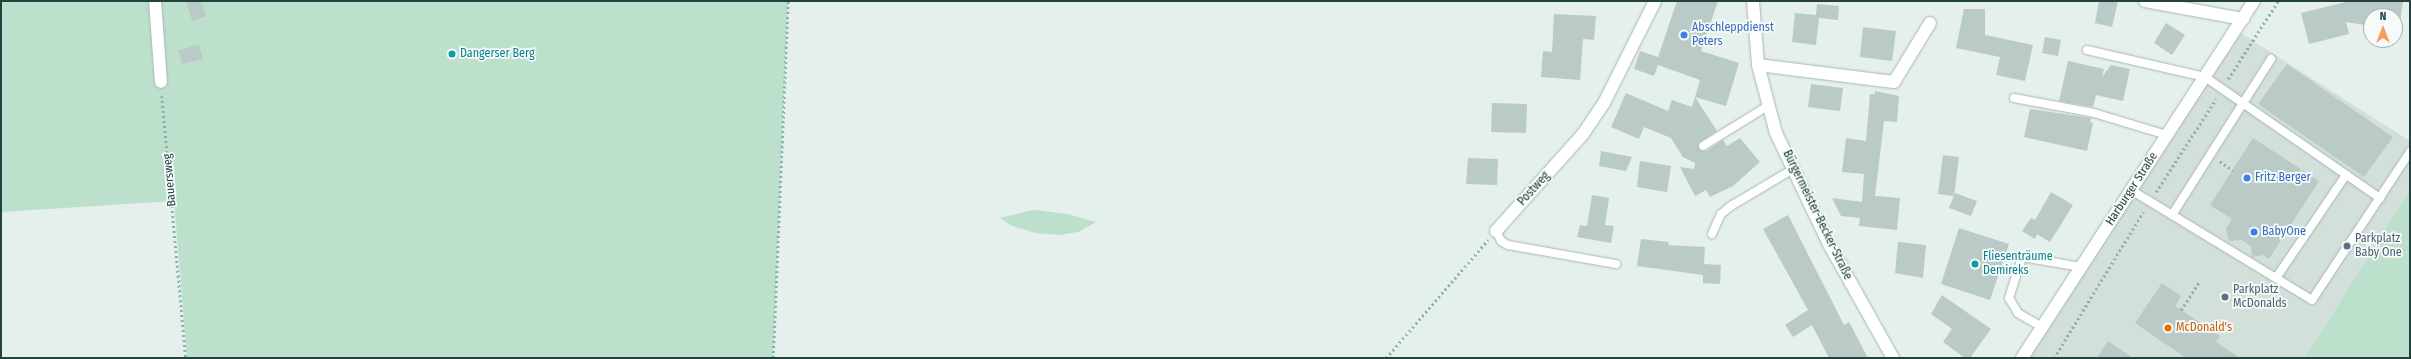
<!DOCTYPE html>
<meta charset="utf-8">
<style>
body{margin:0}
#map{position:relative;width:2411px;height:359px;overflow:hidden;background:#e5efec;font-family:"Fira Sans Condensed",sans-serif}
div>[style]{position:absolute}
.built>*{inset:0;background:#d3dfdb}
.green>*{inset:0;background:#bde0cd}
.building>*{inset:0;background:#bacac6}
.path>*{height:2.5px;margin-top:-1.25px;transform-origin:0;background:repeating-linear-gradient(90deg,#84b4ad 0 2px,transparent 0 5px)}
.roads{filter:drop-shadow(0 0 1px #a7b8b5) drop-shadow(0 0 1px #a7b8b5)}
.service>*{height:8px;margin:-4px;padding:0 4px;transform-origin:4px;border-radius:4px;background:#fff}
.minor>*{height:12px;margin:-6px;padding:0 6px;transform-origin:6px;border-radius:6px;background:#fff}
.tertiary>*{height:12px;margin:-6px;padding:0 6px;transform-origin:6px;border-radius:6px;background:#fff}
.dots>*{width:11px;height:11px;translate:-50% -50%;box-sizing:border-box;border:2px solid #f6fbf9;border-radius:50%}
span{translate:-50% -50%;white-space:nowrap;text-align:center;line-height:1.15;-webkit-text-stroke:3.5px #f6fbf9;paint-order:stroke}
.shop-label{font-size:12px;color:#366cbe}
.left{translate:0 -50%;text-align:left}
.culture-label{font-size:12px;color:#0d838f}
.street-label{font-size:12px;color:#23423f}
.service-label{font-size:12px;color:#4e5e75}
.food-label{font-size:12px;color:#c56008}
.frame{position:absolute;inset:0;border:2px solid #23423f;pointer-events:none}
.north{position:absolute;left:2363px;top:8px;width:40px;height:40px;box-sizing:border-box;background:#f6fbf9;border:1px solid #a2b1af;border-radius:50%;rotate:0deg;font-size:11px;font-weight:700;line-height:16px;text-align:center;color:#23423f}
.north::after{content:'';display:block;margin:auto;width:14px;height:18px;background:#f89c5a;clip-path:polygon(50% 0,100% 100%,50% 72%,0 100%)}
</style>
<div id="map">
<div class="built">
<div style="clip-path:polygon(2236px 30px,2410px 141px,2410px 189px,2305px 358px,2022px 358px)"></div>
</div>
<div class="green">
<div style="clip-path:polygon(1px 1px,788px 1px,773px 358px,187px 358px,174px 201px,1px 212px)"></div>
<div style="clip-path:polygon(2410px 189px,2410px 358px,2304px 358px,2315px 342px)"></div>
<div style="clip-path:polygon(1033px 210px,1068px 214px,1096px 222px,1078px 232px,1059px 235px,1035px 233px,1012px 226px,1000px 218px)"></div>
</div>
<div class="building">
<div style="clip-path:polygon(186px 1px,201px 1px,206px 16px,192px 21px)"></div>
<div style="clip-path:polygon(1677px 1px,1718px 1px,1701px 51px,1739px 63px,1726px 106px,1695px 97px,1700px 80px,1658px 65px,1654px 76px,1634px 69px,1640px 51px,1658px 57px)"></div>
<div style="clip-path:polygon(2099px 1px,2118px 1px,2112px 27px,2095px 23px)"></div>
<div style="clip-path:polygon(2350px 1px,2403px 1px,2399px 30px,2395px 29px,2395px 16px,2371px 16px,2371px 26px,2346px 22px,2349px 34px,2309px 44px,2301px 13px)"></div>
<div style="clip-path:polygon(1817px 4px,1839px 6px,1838px 20px,1819px 18px,1816px 45px,1792px 42px,1795px 13px,1816px 15px)"></div>
<div style="clip-path:polygon(1964px 9px,1985px 9px,1985px 35px,2033px 45px,2025px 81px,1996px 75px,2000px 57px,1956px 48px)"></div>
<div style="clip-path:polygon(1554px 14px,1596px 16px,1594px 40px,1583px 39px,1580px 80px,1541px 77px,1543px 51px,1552px 52px)"></div>
<div style="clip-path:polygon(2166px 23px,2185px 35px,2172px 55px,2154px 43px)"></div>
<div style="clip-path:polygon(1863px 27px,1896px 31px,1892px 61px,1860px 57px)"></div>
<div style="clip-path:polygon(2045px 37px,2061px 40px,2058px 56px,2042px 53px)"></div>
<div style="clip-path:polygon(199px 45px,203px 59px,182px 64px,178px 50px)"></div>
<div style="clip-path:polygon(2068px 61px,2104px 69px,2102px 77px,2111px 65px,2130px 69px,2123px 101px,2096px 95px,2093px 107px,2059px 101px)"></div>
<div style="clip-path:polygon(2287px 64px,2393px 137px,2364px 177px,2258px 104px)"></div>
<div style="clip-path:polygon(1811px 84px,1843px 88px,1840px 111px,1808px 107px)"></div>
<div style="clip-path:polygon(1875px 91px,1899px 96px,1897px 122px,1884px 121px,1875px 196px,1900px 198px,1897px 230px,1859px 226px,1860px 218px,1841px 216px,1832px 198px,1862px 202px,1864px 174px,1842px 172px,1846px 138px,1866px 141px,1870px 94px,1875px 94px)"></div>
<div style="clip-path:polygon(1626px 93px,1668px 111px,1672px 100px,1692px 107px,1695px 97px,1717px 131px,1700px 142px,1699px 149px,1706px 151px,1723px 140px,1727px 146px,1740px 138px,1760px 162px,1733px 186px,1710px 197px,1706px 190px,1695px 196px,1680px 167px,1694px 169px,1695px 163px,1683px 157px,1671px 138px,1644px 127px,1639px 139px,1611px 127px)"></div>
<div style="clip-path:polygon(1492px 103px,1527px 104px,1526px 133px,1491px 132px)"></div>
<div style="clip-path:polygon(2030px 109px,2091px 118px,2090px 122px,2093px 123px,2087px 151px,2024px 137px)"></div>
<div style="clip-path:polygon(2253px 138px,2319px 181px,2269px 259px,2263px 255px,2252px 257px,2251px 246px,2242px 240px,2229px 241px,2226px 229px,2232px 219px,2210px 205px)"></div>
<div style="clip-path:polygon(1601px 151px,1632px 157px,1626px 171px,1599px 166px)"></div>
<div style="clip-path:polygon(1943px 155px,1959px 157px,1954px 196px,1938px 194px)"></div>
<div style="clip-path:polygon(1468px 158px,1498px 159px,1497px 185px,1466px 184px)"></div>
<div style="clip-path:polygon(1640px 161px,1671px 166px,1667px 192px,1637px 187px)"></div>
<div style="clip-path:polygon(2051px 192px,2073px 205px,2050px 242px,2037px 234px,2035px 239px,2022px 231px,2031px 218px,2035px 220px)"></div>
<div style="clip-path:polygon(1955px 193px,1977px 201px,1971px 216px,1949px 208px)"></div>
<div style="clip-path:polygon(1592px 195px,1609px 198px,1605px 225px,1614px 226px,1611px 243px,1577px 237px,1580px 225px,1587px 226px)"></div>
<div style="clip-path:polygon(1788px 215px,1844px 325px,1849px 322px,1868px 358px,1829px 358px,1812px 325px,1793px 337px,1785px 325px,1808px 310px,1763px 229px)"></div>
<div style="clip-path:polygon(1959px 228px,2009px 244px,1990px 300px,1941px 284px)"></div>
<div style="clip-path:polygon(1641px 239px,1669px 242px,1668px 245px,1705px 247px,1704px 264px,1721px 265px,1720px 284px,1703px 283px,1703px 275px,1637px 266px)"></div>
<div style="clip-path:polygon(1898px 242px,1926px 245px,1923px 278px,1895px 273px)"></div>
<div style="clip-path:polygon(2162px 283px,2181px 296px,2175px 306px,2220px 336px,2216px 342px,2240px 358px,2186px 358px,2135px 323px)"></div>
<div style="clip-path:polygon(1942px 295px,1991px 329px,1970px 358px,1965px 358px,1943px 342px,1952px 329px,1931px 314px)"></div>
<div style="clip-path:polygon(2108px 341px,2133px 358px,2097px 358px)"></div>
</div>
<div class="path">
<div style="left:2228px;top:79px;width:93px;rotate:-57.3deg"></div>
<div style="left:162px;top:96px;width:263px;rotate:84.8deg"></div>
<div style="left:2220px;top:161px;width:16px;rotate:35deg"></div>
<div style="left:2156px;top:192px;width:111px;rotate:-57.2deg"></div>
<div style="left:2181px;top:310px;width:33px;rotate:-57deg"></div>
<div style="left:773px;top:358px;width:357px;rotate:-87.6deg"></div>
<div style="left:1386px;top:358px;width:156px;rotate:-49.2deg"></div>
<div style="left:2054px;top:358px;width:171px;rotate:-58.6deg"></div>
</div>
<div class="roads">
<div class="service">
<div style="left:2087px;top:50px;width:121px;rotate:12.9deg"></div>
<div style="left:2205px;top:77px;width:213px;rotate:34.7deg"></div>
<div style="left:2014px;top:98px;width:81px;rotate:10.6deg"></div>
<div style="left:2094px;top:113px;width:76px;rotate:16.8deg"></div>
<div style="left:1703px;top:146px;width:78px;rotate:-31.8deg"></div>
<div style="left:2131px;top:190px;width:212px;rotate:31.3deg"></div>
<div style="left:2312px;top:300px;width:178px;rotate:-56.5deg"></div>
<div style="left:2172px;top:215px;width:185px;rotate:-57.6deg"></div>
<div style="left:1496px;top:231px;width:11px;rotate:63deg"></div>
<div style="left:1501px;top:241px;width:8px;rotate:30deg"></div>
<div style="left:1508px;top:245px;width:110px;rotate:10deg"></div>
<div style="left:1712px;top:234px;width:22px;rotate:-66deg"></div>
<div style="left:1721px;top:214px;width:13px;rotate:-39deg"></div>
<div style="left:1731px;top:206px;width:72px;rotate:-30.8deg"></div>
<div style="left:2276px;top:278px;width:125px;rotate:-55.8deg"></div>
<div style="left:2042px;top:327px;width:28px;rotate:-150deg"></div>
<div style="left:2018px;top:313px;width:17px;rotate:-121deg"></div>
<div style="left:2009px;top:298px;width:43px;rotate:-72.4deg"></div>
<div style="left:2022px;top:257px;width:60px;rotate:9.6deg"></div>
</div>
<div class="minor">
<div style="left:155px;top:1px;width:81px;rotate:85.8deg"></div>
<div style="left:2145px;top:1px;width:100px;rotate:10.4deg"></div>
<div style="left:1758px;top:65px;width:137px;rotate:7.1deg"></div>
<div style="left:1894px;top:82px;width:69px;rotate:-58.6deg"></div>
<div style="left:1496px;top:231px;width:130px;rotate:-48.1deg"></div>
<div style="left:1583px;top:134px;width:37px;rotate:-56deg"></div>
<div style="left:1604px;top:103px;width:114px;rotate:-63.4deg"></div>
</div>
<div class="tertiary">
<div style="left:1753px;top:1px;width:64px;rotate:85.5deg"></div>
<div style="left:1758px;top:65px;width:70px;rotate:75.2deg"></div>
<div style="left:1776px;top:133px;width:123px;rotate:64.5deg"></div>
<div style="left:1829px;top:244px;width:131px;rotate:60.7deg"></div>
<div style="left:2022px;top:358px;width:426px;rotate:-57deg"></div>
</div>
</div>
<div class="dots">
<div style="left:1684px;top:35px;background:#3f7fe0"></div>
<div style="left:452px;top:54px;background:#0f9aa8"></div>
<div style="left:2247px;top:178px;background:#3f7fe0"></div>
<div style="left:2254px;top:232px;background:#3f7fe0"></div>
<div style="left:2347px;top:246px;background:#5c6f8a"></div>
<div style="left:1975px;top:264px;background:#0f9aa8"></div>
<div style="left:2225px;top:297px;background:#5c6f8a"></div>
<div style="left:2168px;top:328px;background:#e8710a"></div>
</div>
<div class="shop-label">
<span class="left" style="left:1692px;top:35px">Abschleppdienst<br>Peters</span>
<span class="left" style="left:2255px;top:178px">Fritz Berger</span>
<span class="left" style="left:2262px;top:232px">BabyOne</span>
</div>
<div class="culture-label">
<span class="left" style="left:460px;top:54px">Dangerser Berg</span>
<span class="left" style="left:1983px;top:264px">Fliesenträume<br>Demireks</span>
</div>
<div class="street-label">
<span style="left:170px;top:180px;rotate:-95deg">Bauersweg</span>
<span style="left:1534px;top:189px;rotate:-48deg">Postweg</span>
<span style="left:2132px;top:189px;rotate:-57deg">Harburger Straße</span>
<span style="left:1817px;top:215px;rotate:64deg">Bürgermeister-Becker-Straße</span>
</div>
<div class="service-label">
<span class="left" style="left:2355px;top:246px">Parkplatz<br>Baby One</span>
<span class="left" style="left:2233px;top:297px">Parkplatz<br>McDonalds</span>
</div>
<div class="food-label">
<span class="left" style="left:2176px;top:328px">McDonald's</span>
</div>
<div class="frame"></div>
<div class="north">N</div>
</div>
